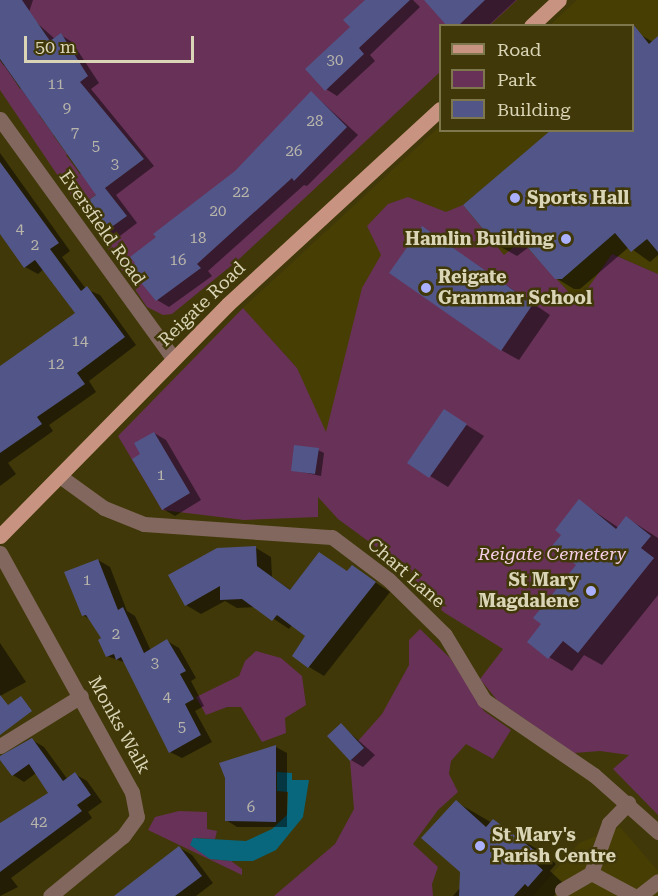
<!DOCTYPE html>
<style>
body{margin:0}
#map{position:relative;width:658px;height:896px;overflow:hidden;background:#403808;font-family:"Roboto Serif",serif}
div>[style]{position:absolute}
.built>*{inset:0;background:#473e04}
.green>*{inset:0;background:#683157}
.water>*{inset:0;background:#08677d}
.shadow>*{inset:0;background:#0007}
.building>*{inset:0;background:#525587}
.minor>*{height:15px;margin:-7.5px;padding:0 7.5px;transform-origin:7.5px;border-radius:7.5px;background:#81675e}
.major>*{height:15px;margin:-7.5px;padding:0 7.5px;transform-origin:7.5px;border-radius:7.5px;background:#c89481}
.dots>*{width:16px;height:16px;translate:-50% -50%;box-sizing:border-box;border:3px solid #403808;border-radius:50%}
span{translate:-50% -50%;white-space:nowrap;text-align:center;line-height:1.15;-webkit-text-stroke:5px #403808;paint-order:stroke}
.number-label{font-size:15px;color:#b8b5ab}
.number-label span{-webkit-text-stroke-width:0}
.poi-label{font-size:18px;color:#dad5b7;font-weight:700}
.left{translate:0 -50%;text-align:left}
.right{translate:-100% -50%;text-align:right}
.street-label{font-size:18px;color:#dad5b7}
.park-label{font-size:18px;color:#f5cee6;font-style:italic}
.legend{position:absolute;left:439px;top:24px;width:195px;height:108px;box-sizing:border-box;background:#403808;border:2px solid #7e774e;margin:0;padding:8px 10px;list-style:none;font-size:18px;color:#dad5b7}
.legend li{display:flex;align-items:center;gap:12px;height:30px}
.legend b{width:30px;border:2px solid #7e774e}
.scale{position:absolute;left:24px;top:36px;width:170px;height:27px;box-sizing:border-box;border:3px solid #dad5b7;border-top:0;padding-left:8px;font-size:18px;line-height:21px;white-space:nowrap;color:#dad5b7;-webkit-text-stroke:4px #403808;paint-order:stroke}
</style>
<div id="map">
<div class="built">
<div style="clip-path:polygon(577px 0,658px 0,658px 274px,613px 254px,578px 302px,338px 519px,297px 368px,243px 308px,440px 126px,440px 130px,632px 130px,632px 26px,550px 25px)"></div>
<div style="clip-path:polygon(620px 827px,658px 871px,658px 896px,533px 896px,579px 843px)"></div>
</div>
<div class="green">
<div style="clip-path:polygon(evenodd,16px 0,517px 0,490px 25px,440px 26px,440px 72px,237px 261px,172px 314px,163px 315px,147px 307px,99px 236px,127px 216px,105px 188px,144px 159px,128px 139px,82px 174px,97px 194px,79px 207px,0 90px,0 60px,4px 66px,47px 36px,37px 22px,0 10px,16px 0,61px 34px,74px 53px,20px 89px,7px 69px,61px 34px,16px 0,81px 84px,53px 134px,39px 115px,81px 84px,16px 0,84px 113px,97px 130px,66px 153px,53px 135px,84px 113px,16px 0,112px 121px,126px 140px,80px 174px,66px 155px,112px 121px)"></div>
<div style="clip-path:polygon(408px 197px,446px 212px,463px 205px,504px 255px,521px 241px,578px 302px,612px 254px,658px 274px,658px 815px,613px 769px,629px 755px,600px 751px,574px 753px,497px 700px,480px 679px,503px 649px,445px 613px,407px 581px,413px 574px,338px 519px,318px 497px,318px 517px,244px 520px,162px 510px,118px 436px,243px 308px,297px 368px,326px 432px,362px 288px,381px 255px,367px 226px,388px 204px)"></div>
<div style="clip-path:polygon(420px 629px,450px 658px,484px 711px,511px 730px,493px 759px,466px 744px,451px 761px,449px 774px,458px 792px,438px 810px,413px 844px,438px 867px,432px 884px,433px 896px,274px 896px,335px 844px,354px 809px,350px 761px,364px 748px,358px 741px,382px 714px,409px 665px,409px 640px)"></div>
<div style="clip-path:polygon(256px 651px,281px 658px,302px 676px,306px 705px,285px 718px,286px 733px,262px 742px,241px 707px,227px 707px,206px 715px,196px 697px,239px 676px,245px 661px)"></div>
<div style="clip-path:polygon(179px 811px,207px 812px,207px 829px,217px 831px,215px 839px,193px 838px,210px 859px,231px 861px,242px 869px,242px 875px,148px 830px,155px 817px)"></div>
</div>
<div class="water">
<div style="clip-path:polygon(277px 772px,292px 773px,292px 780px,309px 780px,303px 817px,276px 850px,253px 861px,231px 861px,210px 859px,190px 845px,193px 838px,246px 841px,272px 829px,287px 815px,288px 792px,277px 791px)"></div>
</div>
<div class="shadow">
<div style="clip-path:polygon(0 0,33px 0,22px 33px,37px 23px,55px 39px,61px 35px,72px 42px,99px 83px,91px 89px,154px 166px,116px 195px,137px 223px,112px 242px,100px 235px,81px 207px,98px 195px,0 60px)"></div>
<div style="clip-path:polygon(367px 0,413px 0,420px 7px,370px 55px,375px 61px,337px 96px,326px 89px)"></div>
<div style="clip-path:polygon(426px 0,516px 0,488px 26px,449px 26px)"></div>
<div style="clip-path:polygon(639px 34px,653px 42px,658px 38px,658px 255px,650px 262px,629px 247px,580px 289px,574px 289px,556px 278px,529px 247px,517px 256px,499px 246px,465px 206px,632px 130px,632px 40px)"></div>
<div style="clip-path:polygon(311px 92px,358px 135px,307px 186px,304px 185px,208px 271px,212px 276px,169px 307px,157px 300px,236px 172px)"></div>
<div style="clip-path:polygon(0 153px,70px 251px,62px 257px,86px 289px,100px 295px,136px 345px,89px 381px,96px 392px,49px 425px,53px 431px,8px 463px,16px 474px,0 486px,0 386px,77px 314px,44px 269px,38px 274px,25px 267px,0 233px)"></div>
<div style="clip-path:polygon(422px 228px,550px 315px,519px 360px,501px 350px)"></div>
<div style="clip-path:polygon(445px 411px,484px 436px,448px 487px,409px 463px)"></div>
<div style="clip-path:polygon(154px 433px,166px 440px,201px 500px,175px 516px,163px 509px,142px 455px)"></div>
<div style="clip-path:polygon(318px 450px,324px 453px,321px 476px,292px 470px)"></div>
<div style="clip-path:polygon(579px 501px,619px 528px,627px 518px,658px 538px,658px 595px,602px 665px,584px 655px,572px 671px,549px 657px,543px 624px,578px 564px,563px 535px)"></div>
<div style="clip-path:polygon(256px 548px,271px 557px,272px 577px,292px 591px,320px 554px,348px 572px,352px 567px,390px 592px,324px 676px,309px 667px,307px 636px,292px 625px,289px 629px,256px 607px,237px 608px,225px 601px,201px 614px,186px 605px)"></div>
<div style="clip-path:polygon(98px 560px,110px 567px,127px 611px,135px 616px,151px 651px,167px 641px,179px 648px,196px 678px,191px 681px,204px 706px,195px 711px,212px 742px,182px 758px,170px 752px,126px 663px,107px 656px,103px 638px,91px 620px,83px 615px)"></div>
<div style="clip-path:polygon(0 643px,26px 682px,0 696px)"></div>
<div style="clip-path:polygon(341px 725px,375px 755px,363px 767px,351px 760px)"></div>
<div style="clip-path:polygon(32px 740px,44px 747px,68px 780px,75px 774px,87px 781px,102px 802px,88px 812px,92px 818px,11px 878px,18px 887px,0 896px,0 826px,50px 793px,36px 773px,24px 782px,13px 775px)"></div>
<div style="clip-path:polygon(276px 747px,287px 753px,287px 827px,237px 827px,226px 820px,227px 778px,221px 764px)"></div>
<div style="clip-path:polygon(456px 802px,544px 853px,556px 864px,550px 871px,564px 884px,554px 896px,453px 896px,461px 887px)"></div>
<div style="clip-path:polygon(180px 848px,192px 855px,213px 883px,196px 896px,115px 896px)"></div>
</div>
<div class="building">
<div style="clip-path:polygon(0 0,22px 0,50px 41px,61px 33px,88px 76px,80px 82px,144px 159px,105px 188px,127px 216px,99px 236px,79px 207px,96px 195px,0 59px)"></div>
<div style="clip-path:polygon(365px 0,410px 0,359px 48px,364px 54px,325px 91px,305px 69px,350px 27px,343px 20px)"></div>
<div style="clip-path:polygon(424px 0,485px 0,458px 26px,447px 26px)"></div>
<div style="clip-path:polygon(633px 24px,649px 44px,658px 36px,658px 252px,647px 239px,631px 252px,615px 233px,562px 279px,555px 279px,515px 233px,498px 247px,463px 205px,551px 130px,633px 130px)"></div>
<div style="clip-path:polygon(311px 91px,347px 127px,294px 181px,292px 178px,197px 264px,201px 268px,156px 301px,129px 268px,135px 263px,130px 257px,156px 237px,153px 234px,235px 171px)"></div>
<div style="clip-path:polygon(0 162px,59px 243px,50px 249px,81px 291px,87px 286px,125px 337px,77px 373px,85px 384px,37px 417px,42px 424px,0 453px,0 366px,75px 313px,35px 260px,24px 268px,0 234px)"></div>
<div style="clip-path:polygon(422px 226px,533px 304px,501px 351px,389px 273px)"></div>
<div style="clip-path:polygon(444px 409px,467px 424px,429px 478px,407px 463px)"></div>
<div style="clip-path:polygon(154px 432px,190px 493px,162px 510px,132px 459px,140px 454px,134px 443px)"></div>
<div style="clip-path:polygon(294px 445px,319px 448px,315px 474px,291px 471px)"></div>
<div style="clip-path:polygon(579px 499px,616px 529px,626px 516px,651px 536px,641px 548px,654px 558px,578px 653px,563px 641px,548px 659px,527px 642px,541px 624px,533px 618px,576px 565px,552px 546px,561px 535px,555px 530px)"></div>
<div style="clip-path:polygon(256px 546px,257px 566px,290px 590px,319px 552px,347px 571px,352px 565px,376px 582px,308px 668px,292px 656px,305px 636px,277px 615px,272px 621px,242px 599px,220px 600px,220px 586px,185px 606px,168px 575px,217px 548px)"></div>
<div style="clip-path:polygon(98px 559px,118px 610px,123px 607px,144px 653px,167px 639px,186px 671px,180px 674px,194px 699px,185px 704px,201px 735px,169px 753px,121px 657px,116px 660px,114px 654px,106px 657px,98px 640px,101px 638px,86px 615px,82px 616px,64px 572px)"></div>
<div style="clip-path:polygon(0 695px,8px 705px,21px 696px,32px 711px,0 735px)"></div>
<div style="clip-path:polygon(341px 723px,364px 748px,350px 761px,327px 736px)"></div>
<div style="clip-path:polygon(32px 738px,63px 781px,75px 772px,91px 795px,77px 805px,82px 811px,0 872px,0 823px,48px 793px,29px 764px,12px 776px,0 760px,0 756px)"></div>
<div style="clip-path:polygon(276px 745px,276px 822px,225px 821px,225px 778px,219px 763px)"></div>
<div style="clip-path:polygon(456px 800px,486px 827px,493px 819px,534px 850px,528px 857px,543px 870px,528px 887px,525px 884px,514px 896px,459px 896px,460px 872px,421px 838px)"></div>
<div style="clip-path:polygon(179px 846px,202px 876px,175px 896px,114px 896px)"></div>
</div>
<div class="minor">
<div style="left:0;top:119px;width:296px;rotate:54.1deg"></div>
<div style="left:61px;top:477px;width:53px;rotate:35.8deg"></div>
<div style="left:104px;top:508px;width:43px;rotate:21.8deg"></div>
<div style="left:144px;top:524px;width:188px;rotate:4deg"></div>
<div style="left:332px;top:537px;width:71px;rotate:37deg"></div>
<div style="left:389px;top:580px;width:78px;rotate:44.5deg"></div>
<div style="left:445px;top:635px;width:76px;rotate:59deg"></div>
<div style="left:484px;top:700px;width:133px;rotate:34.3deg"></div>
<div style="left:594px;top:775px;width:86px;rotate:41.7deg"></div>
<div style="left:0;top:553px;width:273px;rotate:61.1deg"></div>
<div style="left:132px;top:792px;width:25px;rotate:79deg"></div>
<div style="left:137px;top:817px;width:24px;rotate:126deg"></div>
<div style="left:123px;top:836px;width:94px;rotate:140.6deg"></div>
<div style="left:0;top:746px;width:95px;rotate:-31.7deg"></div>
<div style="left:591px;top:873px;width:49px;rotate:28.1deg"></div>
<div style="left:562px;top:890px;width:34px;rotate:-30deg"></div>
<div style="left:591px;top:873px;width:53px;rotate:-70.2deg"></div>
<div style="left:609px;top:823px;width:28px;rotate:-46deg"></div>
<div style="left:639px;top:896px;width:24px;rotate:-38deg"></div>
</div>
<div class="major">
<div style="left:531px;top:26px;width:38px;rotate:-43deg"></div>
<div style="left:0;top:536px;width:325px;rotate:-45.5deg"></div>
<div style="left:228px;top:304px;width:288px;rotate:-42.6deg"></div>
</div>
<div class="dots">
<div style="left:515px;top:198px;background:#aab0fb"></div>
<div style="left:566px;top:239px;background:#aab0fb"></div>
<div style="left:426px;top:288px;background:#aab0fb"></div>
<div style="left:591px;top:591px;background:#aab0fb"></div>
<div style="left:480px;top:846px;background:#aab0fb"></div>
</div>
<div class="number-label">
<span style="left:335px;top:61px">30</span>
<span style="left:56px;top:85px">11</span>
<span style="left:67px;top:109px">9</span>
<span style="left:315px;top:122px">28</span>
<span style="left:75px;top:133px">7</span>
<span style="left:96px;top:147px">5</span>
<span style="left:294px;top:152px">26</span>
<span style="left:115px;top:165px">3</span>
<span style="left:241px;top:193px">22</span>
<span style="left:218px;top:212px">20</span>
<span style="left:20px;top:230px">4</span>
<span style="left:198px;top:239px">18</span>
<span style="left:35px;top:246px">2</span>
<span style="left:178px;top:261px">16</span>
<span style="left:80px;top:342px">14</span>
<span style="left:56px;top:365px">12</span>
<span style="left:161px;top:476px">1</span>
<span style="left:87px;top:581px">1</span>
<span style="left:116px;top:635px">2</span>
<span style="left:155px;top:664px">3</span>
<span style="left:167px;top:698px">4</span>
<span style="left:182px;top:728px">5</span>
<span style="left:251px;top:808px">6</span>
<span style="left:39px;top:823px">42</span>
</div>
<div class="poi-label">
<span class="left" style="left:527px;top:198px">Sports Hall</span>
<span class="right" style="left:554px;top:239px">Hamlin Building</span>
<span class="left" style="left:438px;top:288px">Reigate<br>Grammar School</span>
<span class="right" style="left:579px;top:591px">St Mary<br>Magdalene</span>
<span class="left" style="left:492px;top:846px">St Mary's<br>Parish Centre</span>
</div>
<div class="street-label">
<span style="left:102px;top:228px;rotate:55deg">Eversfield Road</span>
<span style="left:202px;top:304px;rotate:-44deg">Reigate Road</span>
<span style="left:406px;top:573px;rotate:41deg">Chart Lane</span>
<span style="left:119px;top:725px;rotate:61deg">Monks Walk</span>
</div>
<div class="park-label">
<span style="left:552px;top:554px">Reigate Cemetery</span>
</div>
<ul class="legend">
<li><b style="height:8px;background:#c89481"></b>Road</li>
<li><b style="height:16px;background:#683157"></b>Park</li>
<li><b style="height:16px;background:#525587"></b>Building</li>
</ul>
<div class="scale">50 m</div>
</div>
